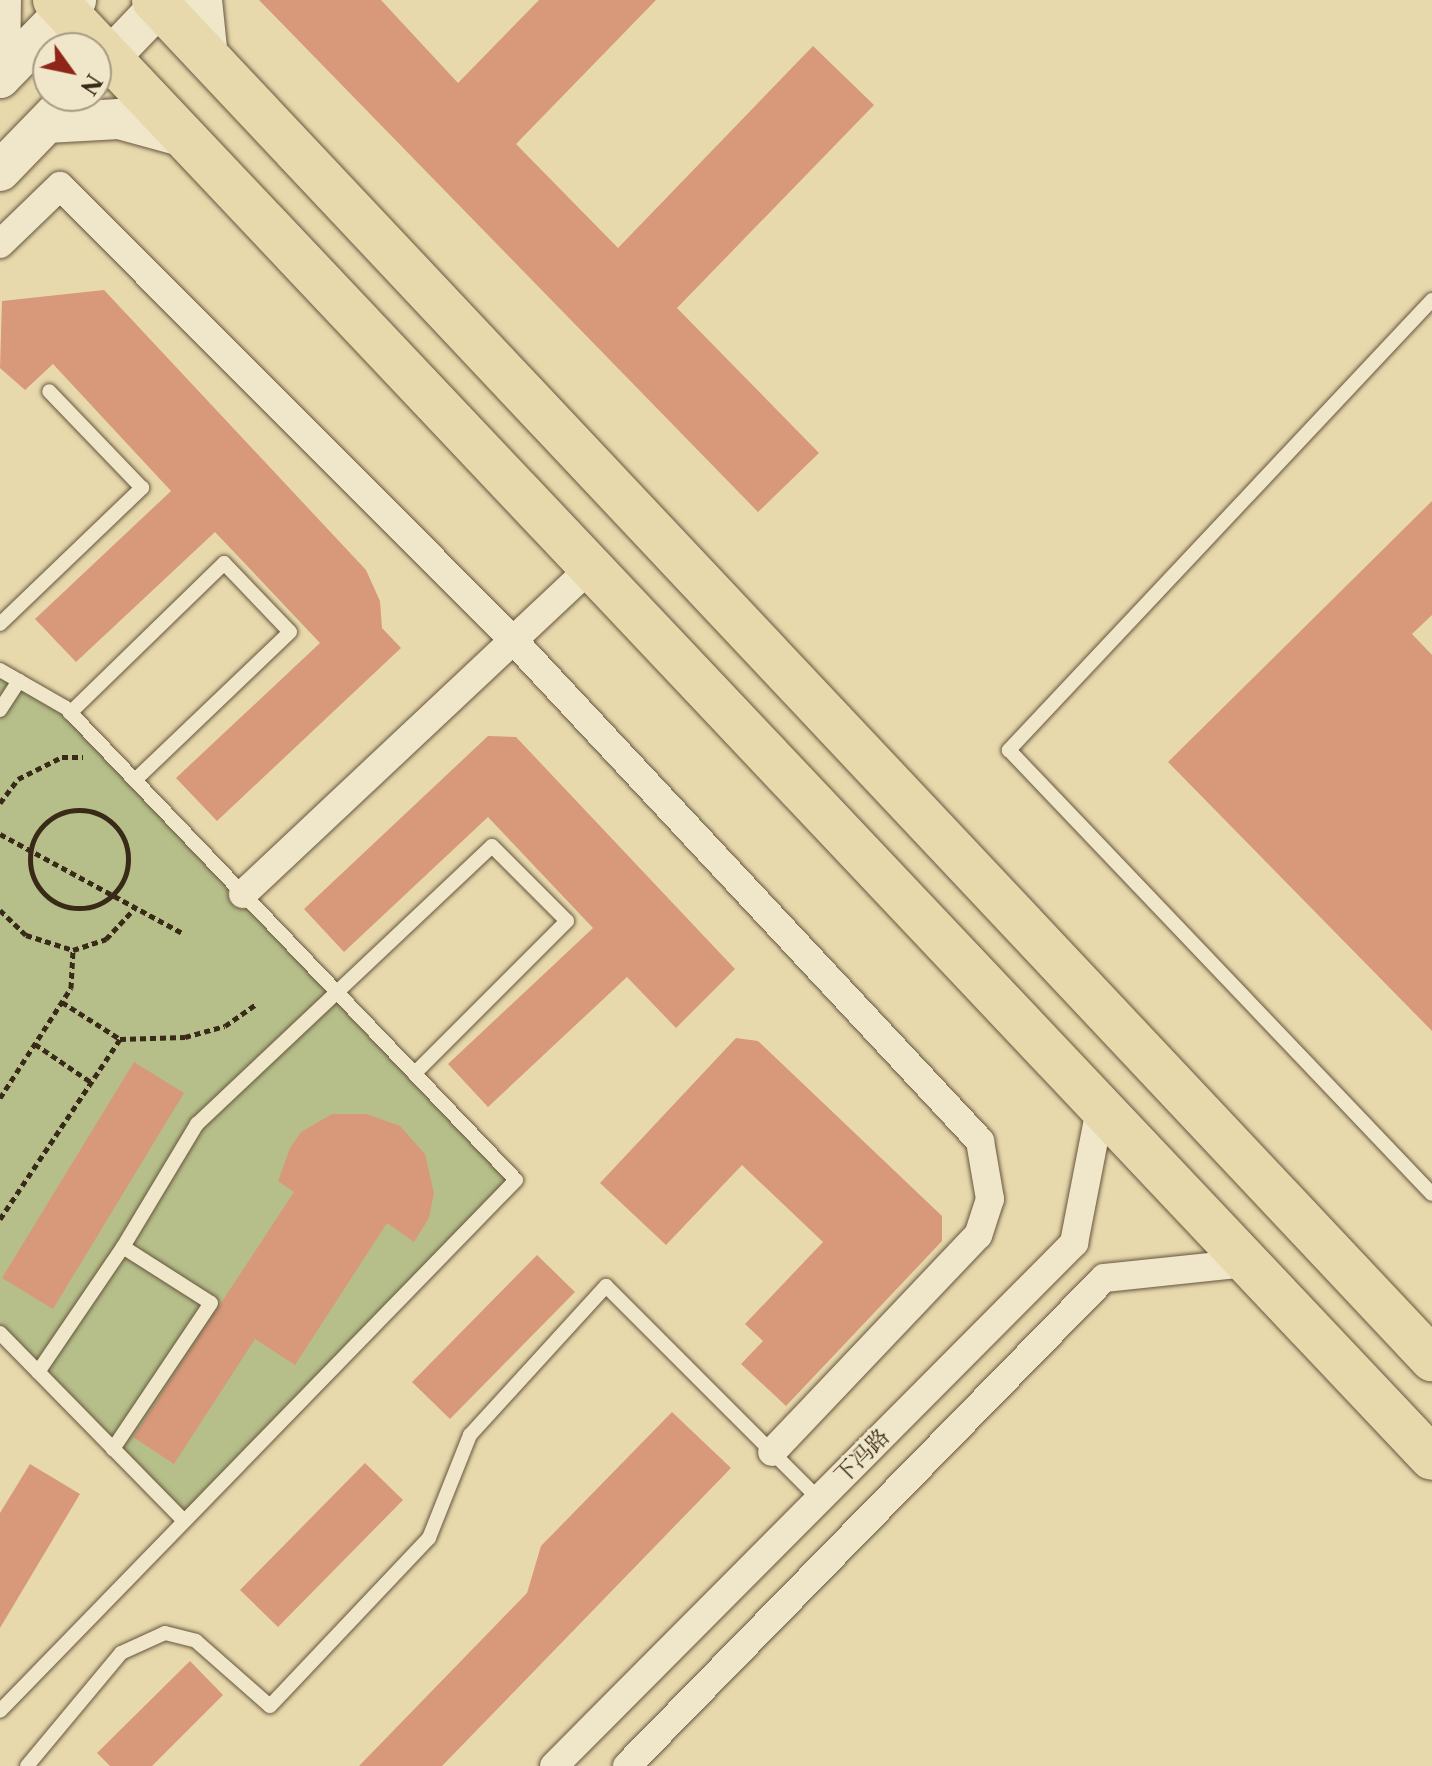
<!DOCTYPE html>
<meta charset="utf-8">
<style>
body{margin:0}
#map{position:relative;width:1432px;height:1766px;overflow:hidden;background:#e8d9ad;font-family:"Libre Caslon Text","Noto Serif SC",serif}
div>[style]{position:absolute}
.green>*{inset:0;background:#b6bf8a}
.building>*{inset:0;background:#d79979}
.path>*{height:5px;margin-top:-2.5px;transform-origin:0;background:repeating-linear-gradient(90deg,#392a18 0 6px,transparent 0 10px)}
.path>.ring{margin:-2.5px;padding:0;box-sizing:content-box;background:none;border:5px solid #392a18;border-radius:50%}
.roads{filter:drop-shadow(0 0 2px #65563d) drop-shadow(0 0 2px #65563d)}
.lane>*{height:14px;margin:-7px;padding:0 7px;transform-origin:7px;border-radius:7px;background:#f0e6ca}
.street>*{height:28px;margin:-14px;padding:0 14px;transform-origin:14px;border-radius:14px;background:#f0e6ca}
.secondary>*{height:40px;margin:-20px;padding:0 20px;transform-origin:20px;border-radius:20px;background:#f0e6ca}
.highway>*{height:44px;margin:-22px;padding:0 22px;transform-origin:22px;border-radius:22px;background:#e8d9ad}
span{translate:-50% -50%;white-space:nowrap;text-align:center;line-height:1.15;-webkit-text-stroke:6px #f0e6ca;paint-order:stroke}
.street-label{font-size:22px;color:#392a18}
.north{position:absolute;left:32px;top:32px;width:80px;height:80px;box-sizing:border-box;background:#f0e6ca;border:2px solid #a79b83;border-radius:50%;rotate:123deg;font-size:22px;font-weight:700;line-height:32px;text-align:center;color:#392a18}
.north::after{content:'';display:block;margin:auto;width:28px;height:36px;background:#8f2418;clip-path:polygon(50% 0,100% 100%,50% 72%,0 100%)}
</style>
<div id="map">
<div class="green">
<div style="clip-path:polygon(0 670px,70px 713px,516px 1180px,184px 1521px,0 1333px)"></div>
</div>
<div class="building">
<div style="clip-path:polygon(259px 0,381px 0,458px 83px,539px 0,656px 0,516px 144px,618px 248px,813px 46px,874px 105px,677px 308px,819px 453px,758px 512px)"></div>
<div style="clip-path:polygon(104px 290px,366px 570px,380px 601px,382px 628px,401px 648px,217px 821px,176px 778px,320px 643px,215px 532px,76px 662px,35px 619px,171px 491px,53px 364px,25px 390px,0 368px,2px 301px)"></div>
<div style="clip-path:polygon(1432px 501px,1432px 615px,1412px 634px,1432px 655px,1432px 1031px,1168px 762px)"></div>
<div style="clip-path:polygon(488px 736px,516px 737px,735px 969px,676px 1028px,627px 977px,488px 1107px,448px 1064px,593px 928px,488px 817px,344px 952px,304px 909px)"></div>
<div style="clip-path:polygon(736px 1038px,758px 1041px,942px 1216px,942px 1241px,786px 1406px,741px 1364px,763px 1341px,745px 1324px,823px 1242px,742px 1165px,666px 1245px,600px 1183px)"></div>
<div style="clip-path:polygon(134px 1062px,184px 1093px,53px 1309px,2px 1278px)"></div>
<div style="clip-path:polygon(332px 1114px,367px 1114px,400px 1126px,425px 1154px,434px 1193px,429px 1218px,414px 1242px,387px 1223px,295px 1365px,255px 1339px,174px 1464px,133px 1437px,294px 1192px,278px 1181px,290px 1148px,301px 1132px)"></div>
<div style="clip-path:polygon(537px 1255px,575px 1292px,450px 1419px,412px 1382px)"></div>
<div style="clip-path:polygon(672px 1412px,731px 1468px,442px 1766px,359px 1766px,527px 1593px,541px 1546px)"></div>
<div style="clip-path:polygon(365px 1463px,403px 1500px,278px 1627px,240px 1590px)"></div>
<div style="clip-path:polygon(30px 1464px,80px 1494px,0 1628px,0 1513px)"></div>
<div style="clip-path:polygon(190px 1661px,223px 1695px,152px 1766px,110px 1766px,97px 1753px)"></div>
</div>
<div class="path">
<div style="left:0;top:803px;width:30px;rotate:-53deg"></div>
<div style="left:18px;top:779px;width:49px;rotate:-26.6deg"></div>
<div style="left:62px;top:757px;width:21px"></div>
<div class="ring" style="left:30px;top:810px;width:93px;height:93px"></div>
<div style="left:0;top:834px;width:209px;rotate:28.5deg"></div>
<div style="left:0;top:910px;width:36px;rotate:44deg"></div>
<div style="left:26px;top:935px;width:49px;rotate:17.7deg"></div>
<div style="left:73px;top:950px;width:35px;rotate:-18deg"></div>
<div style="left:106px;top:939px;width:42px;rotate:-46.9deg"></div>
<div style="left:62px;top:1002px;width:69px;rotate:32.5deg"></div>
<div style="left:35px;top:1044px;width:68px;rotate:34.2deg"></div>
<div style="left:0;top:1098px;width:131px;rotate:-57.2deg"></div>
<div style="left:71px;top:988px;width:38px;rotate:-87deg"></div>
<div style="left:0;top:1219px;width:216px;rotate:-56.3deg"></div>
<div style="left:120px;top:1039px;width:65px;rotate:-1.8deg"></div>
<div style="left:185px;top:1037px;width:41px;rotate:-15.4deg"></div>
<div style="left:225px;top:1026px;width:39px;rotate:-35deg"></div>
</div>
<div class="roads">
<div class="lane">
<div style="left:1432px;top:300px;width:618px;rotate:133.23deg"></div>
<div style="left:1009px;top:750px;width:613px;rotate:46.39deg"></div>
<div style="left:0;top:624px;width:197px;rotate:-43.8deg"></div>
<div style="left:142px;top:488px;width:134px;rotate:-133.8deg"></div>
<div style="left:0;top:670px;width:76px;rotate:29.9deg"></div>
<div style="left:66px;top:708px;width:652px;rotate:46.37deg"></div>
<div style="left:516px;top:1180px;width:740px;rotate:134.18deg"></div>
<div style="left:0;top:710px;width:35px;rotate:-57deg"></div>
<div style="left:70px;top:713px;width:215px;rotate:-44.2deg"></div>
<div style="left:224px;top:563px;width:95px;rotate:46.3deg"></div>
<div style="left:290px;top:632px;width:214px;rotate:136.3deg"></div>
<div style="left:123px;top:1247px;width:144px;rotate:-59deg"></div>
<div style="left:197px;top:1124px;width:405px;rotate:-43.3deg"></div>
<div style="left:492px;top:846px;width:106px;rotate:45deg"></div>
<div style="left:567px;top:921px;width:216px;rotate:135deg"></div>
<div style="left:0;top:1333px;width:263px;rotate:45.6deg"></div>
<div style="left:38px;top:1372px;width:151px;rotate:-55.8deg"></div>
<div style="left:123px;top:1247px;width:104px;rotate:32.5deg"></div>
<div style="left:211px;top:1303px;width:176px;rotate:123.9deg"></div>
<div style="left:27px;top:1766px;width:147px;rotate:-50.2deg"></div>
<div style="left:121px;top:1653px;width:48px;rotate:-24.4deg"></div>
<div style="left:165px;top:1633px;width:32px;rotate:14deg"></div>
<div style="left:196px;top:1641px;width:98px;rotate:41.3deg"></div>
<div style="left:270px;top:1706px;width:231px;rotate:-46.6deg"></div>
<div style="left:429px;top:1538px;width:111px;rotate:-68.3deg"></div>
<div style="left:470px;top:1435px;width:202px;rotate:-47.6deg"></div>
<div style="left:606px;top:1286px;width:301px;rotate:45deg"></div>
</div>
<div class="street">
<div style="left:0;top:244px;width:83px;rotate:-44deg"></div>
<div style="left:60px;top:186px;width:641px;rotate:45.06deg"></div>
<div style="left:513px;top:640px;width:685px;rotate:47.01deg"></div>
<div style="left:980px;top:1141px;width:59px;rotate:80.2deg"></div>
<div style="left:990px;top:1199px;width:38px;rotate:108deg"></div>
<div style="left:978px;top:1235px;width:299px;rotate:133.5deg"></div>
<div style="left:243px;top:894px;width:476px;rotate:-43.2deg"></div>
<div style="left:554px;top:1766px;width:738px;rotate:-45.16deg"></div>
<div style="left:1074px;top:1243px;width:136px;rotate:-79deg"></div>
<div style="left:627px;top:1766px;width:682px;rotate:-45.65deg"></div>
<div style="left:1104px;top:1278px;width:143px;rotate:-6deg"></div>
</div>
<div class="secondary">
<div style="left:202px;top:0;width:58px;rotate:84.1deg"></div>
<div style="left:96px;top:72px;width:91px;rotate:-46.3deg"></div>
<div style="left:0;top:78px;width:109px;rotate:-45.7deg"></div>
<div style="left:0;top:78px;width:78px;rotate:-89.3deg"></div>
<div style="left:47px;top:123px;width:72px;rotate:-3.2deg"></div>
<div style="left:119px;top:119px;width:68px;rotate:15.3deg"></div>
<div style="left:0;top:171px;width:92px;rotate:-45.9deg"></div>
</div>
<div class="highway">
<div style="left:55px;top:0;width:2005px;rotate:46.64deg"></div>
<div style="left:154px;top:0;width:1866px;rotate:46.76deg"></div>
</div>
</div>
<div class="street-label">
<span style="left:862px;top:1456px;rotate:-45deg">下冯路</span>
</div>
<div class="north">N</div>
</div>
